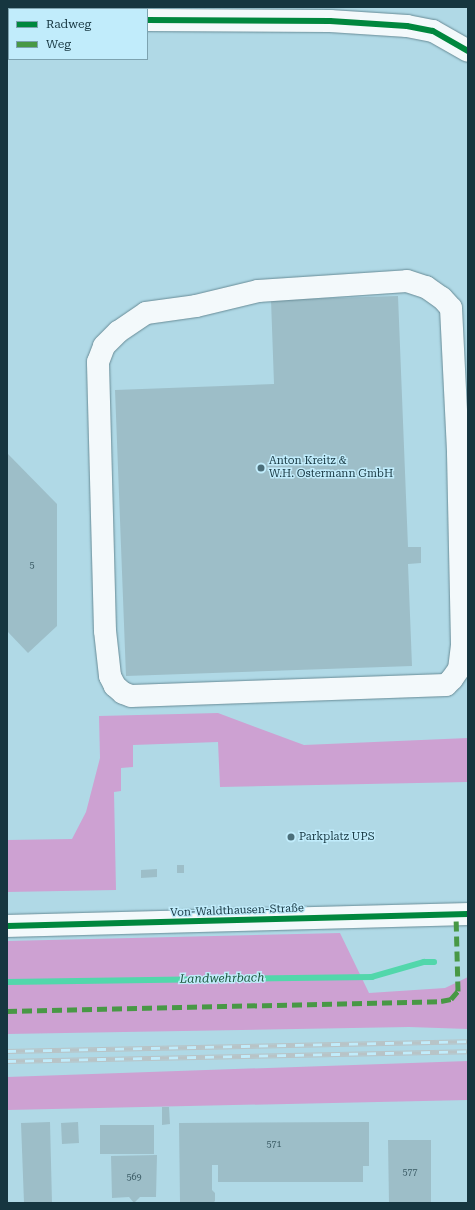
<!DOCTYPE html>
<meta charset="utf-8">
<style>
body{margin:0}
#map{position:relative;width:475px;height:1210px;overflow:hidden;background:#b0d9e6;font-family:"Roboto Serif",serif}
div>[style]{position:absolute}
.forest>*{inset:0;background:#cda1d2}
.stream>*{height:5.5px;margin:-2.75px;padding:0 2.75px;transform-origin:2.75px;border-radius:2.75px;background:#52d7ab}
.building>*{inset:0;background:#9dbec8}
.roads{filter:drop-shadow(0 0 1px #678b96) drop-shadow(0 0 1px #678b96)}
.minor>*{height:22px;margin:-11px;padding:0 11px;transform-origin:11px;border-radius:11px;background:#f3f9fb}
.rail>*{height:4.5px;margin-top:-2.25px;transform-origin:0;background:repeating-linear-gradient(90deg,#c1ecfb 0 9px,#b8c4c7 0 18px);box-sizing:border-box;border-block:1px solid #b8c4c7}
.quiet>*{height:5px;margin-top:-2.5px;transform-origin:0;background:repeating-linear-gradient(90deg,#489845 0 10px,transparent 0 15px)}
.cycleway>*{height:6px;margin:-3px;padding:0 3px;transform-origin:3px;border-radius:3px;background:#00873e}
.dots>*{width:11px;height:11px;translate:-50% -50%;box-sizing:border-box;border:2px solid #c1ecfb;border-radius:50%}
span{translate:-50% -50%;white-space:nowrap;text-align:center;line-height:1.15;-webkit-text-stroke:3px #c1ecfb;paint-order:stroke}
.number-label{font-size:9px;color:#385862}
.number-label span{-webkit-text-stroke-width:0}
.poi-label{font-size:11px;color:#163640}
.left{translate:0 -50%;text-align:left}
.street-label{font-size:11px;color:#163640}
.water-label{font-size:12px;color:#1b593d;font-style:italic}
.frame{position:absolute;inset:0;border:8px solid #163640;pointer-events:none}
.legend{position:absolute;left:8px;top:8px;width:140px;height:52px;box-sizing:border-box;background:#c1ecfb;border:1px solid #7da3b0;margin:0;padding:5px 7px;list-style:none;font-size:12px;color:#163640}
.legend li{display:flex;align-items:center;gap:8px;height:20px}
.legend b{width:20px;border:1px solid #7da3b0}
</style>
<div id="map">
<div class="forest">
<div style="clip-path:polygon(218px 713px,304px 745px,468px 738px,468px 782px,220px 787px,218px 742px,133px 745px,133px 767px,121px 768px,121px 791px,114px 792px,116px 890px,7px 892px,7px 840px,72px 839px,86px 812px,100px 758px,99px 716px)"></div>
<div style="clip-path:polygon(340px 933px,369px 993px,445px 988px,468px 977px,468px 1029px,409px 1027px,7px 1034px,7px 941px)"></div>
<div style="clip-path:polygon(468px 1061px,468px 1100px,7px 1110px,7px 1077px)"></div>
</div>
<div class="stream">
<div style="left:7px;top:982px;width:365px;rotate:-0.8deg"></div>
<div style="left:372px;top:977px;width:54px;rotate:-16.1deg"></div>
<div style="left:424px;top:962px;width:10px"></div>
</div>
<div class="building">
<div style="clip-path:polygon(398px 296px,408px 547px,421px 547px,421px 563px,408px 564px,412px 666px,126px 676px,115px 390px,274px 384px,271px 300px)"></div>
<div style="clip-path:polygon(7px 453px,57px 504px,57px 626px,28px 653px,7px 631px)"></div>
<div style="clip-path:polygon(177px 865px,184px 865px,184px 873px,177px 873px)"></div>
<div style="clip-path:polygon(157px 869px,157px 877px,141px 878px,141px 870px)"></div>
<div style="clip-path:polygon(162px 1107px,169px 1107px,170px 1124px,162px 1125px)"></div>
<div style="clip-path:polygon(50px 1122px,52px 1203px,24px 1203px,21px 1123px)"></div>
<div style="clip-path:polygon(78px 1122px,79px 1143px,62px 1144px,61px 1123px)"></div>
<div style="clip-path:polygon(369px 1122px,369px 1166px,363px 1166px,363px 1182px,218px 1182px,218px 1165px,212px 1165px,212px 1190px,215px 1193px,215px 1201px,213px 1203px,180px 1203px,179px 1123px)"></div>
<div style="clip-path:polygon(100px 1125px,154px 1125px,154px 1154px,100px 1154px)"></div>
<div style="clip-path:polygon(388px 1140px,431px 1140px,431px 1203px,389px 1203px)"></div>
<div style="clip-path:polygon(157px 1155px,156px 1197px,140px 1197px,134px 1203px,129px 1197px,112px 1198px,111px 1156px)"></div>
</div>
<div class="roads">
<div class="minor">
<div style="left:7px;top:19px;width:2px"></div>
<div style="left:147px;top:20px;width:183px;rotate:0.3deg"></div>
<div style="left:330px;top:21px;width:77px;rotate:3.7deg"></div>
<div style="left:407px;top:26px;width:26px;rotate:11deg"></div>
<div style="left:433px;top:31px;width:40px;rotate:29.7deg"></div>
<div style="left:407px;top:281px;width:20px;rotate:18deg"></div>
<div style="left:426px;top:287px;width:19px;rotate:35deg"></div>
<div style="left:442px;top:298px;width:13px;rotate:48deg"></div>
<div style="left:451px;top:308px;width:145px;rotate:87.2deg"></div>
<div style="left:458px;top:453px;width:192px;rotate:88.8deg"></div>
<div style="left:462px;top:645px;width:24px;rotate:97deg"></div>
<div style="left:459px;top:669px;width:12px;rotate:125deg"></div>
<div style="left:452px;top:679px;width:8px;rotate:135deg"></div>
<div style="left:446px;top:685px;width:315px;rotate:178deg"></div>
<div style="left:131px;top:696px;width:9px;rotate:-159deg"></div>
<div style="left:123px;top:693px;width:11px;rotate:-139deg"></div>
<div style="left:115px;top:686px;width:11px;rotate:-117deg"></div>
<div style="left:110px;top:676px;width:45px;rotate:-96.3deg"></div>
<div style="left:105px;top:631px;width:269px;rotate:-91.5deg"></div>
<div style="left:98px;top:362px;width:17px;rotate:-69deg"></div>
<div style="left:104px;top:346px;width:20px;rotate:-45deg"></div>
<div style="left:118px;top:332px;width:34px;rotate:-34deg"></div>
<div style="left:146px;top:313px;width:50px;rotate:-8deg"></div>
<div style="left:196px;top:306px;width:64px;rotate:-13.6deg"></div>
<div style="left:258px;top:291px;width:149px;rotate:-3.8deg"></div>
<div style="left:7px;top:926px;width:461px;rotate:-1.5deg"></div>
</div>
</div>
<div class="rail">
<div style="left:7px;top:1051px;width:461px;rotate:-1.2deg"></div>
<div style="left:7px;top:1061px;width:461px;rotate:-1.2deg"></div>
</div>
<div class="quiet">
<div style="left:65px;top:7px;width:2px;rotate:90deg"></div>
<div style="left:7px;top:1011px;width:434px;rotate:-1.3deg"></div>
<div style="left:441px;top:1001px;width:10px;rotate:-11deg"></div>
<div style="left:451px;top:999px;width:11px;rotate:-49deg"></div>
<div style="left:458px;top:991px;width:77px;rotate:-91.5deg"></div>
</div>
<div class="cycleway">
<div style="left:147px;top:20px;width:183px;rotate:0.3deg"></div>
<div style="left:330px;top:21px;width:77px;rotate:3.7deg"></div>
<div style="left:407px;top:26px;width:26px;rotate:11deg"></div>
<div style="left:433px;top:31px;width:40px;rotate:29.7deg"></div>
<div style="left:7px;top:926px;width:461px;rotate:-1.5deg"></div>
</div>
<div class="dots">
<div style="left:261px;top:468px;background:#4c6f7a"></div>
<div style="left:291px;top:837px;background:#4c6f7a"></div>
</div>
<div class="number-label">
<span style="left:32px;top:565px">5</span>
<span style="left:274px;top:1144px">571</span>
<span style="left:410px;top:1172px">577</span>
<span style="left:134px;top:1177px">569</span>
</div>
<div class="poi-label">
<span class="left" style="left:269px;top:468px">Anton Kreitz &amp;<br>W.H. Ostermann GmbH</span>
<span class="left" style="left:299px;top:837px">Parkplatz UPS</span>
</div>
<div class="street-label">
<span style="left:237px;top:911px;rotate:-2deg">Von-Waldthausen-Straße</span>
</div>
<div class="water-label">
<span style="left:222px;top:979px;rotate:-1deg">Landwehrbach</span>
</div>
<div class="frame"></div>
<ul class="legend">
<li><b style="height:5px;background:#00873e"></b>Radweg</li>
<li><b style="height:5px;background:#489845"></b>Weg</li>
</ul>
</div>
